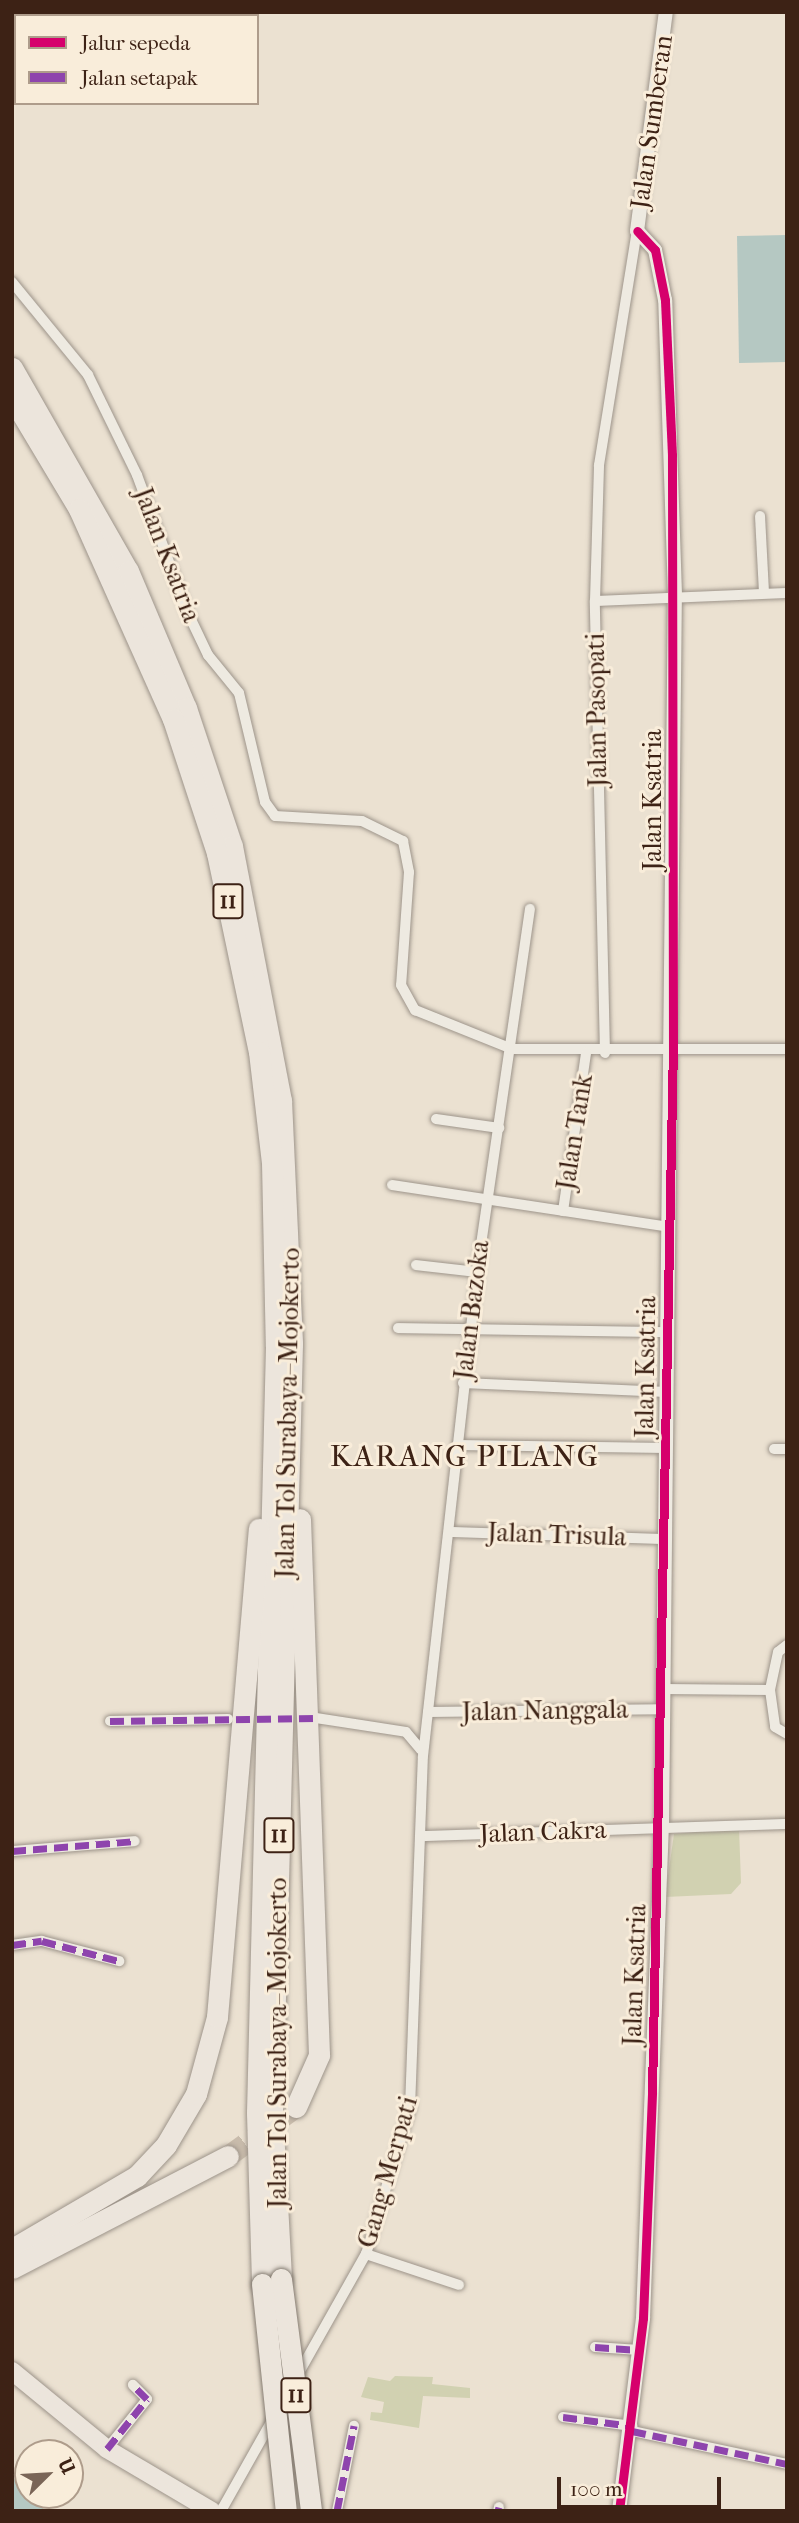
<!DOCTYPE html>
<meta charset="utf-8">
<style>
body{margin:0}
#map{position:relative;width:799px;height:2523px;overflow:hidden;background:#ebe1d1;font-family:"IM FELL French Canon",serif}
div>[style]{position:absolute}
.green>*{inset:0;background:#d1d1b1}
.water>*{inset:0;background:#b5c8c2}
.motorway-tunnel>*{height:21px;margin-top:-10.5px;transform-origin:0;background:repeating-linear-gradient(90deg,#c8bbab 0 21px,transparent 0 31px)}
.roads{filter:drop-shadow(0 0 2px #9d948a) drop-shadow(0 0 2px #9d948a)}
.minor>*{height:10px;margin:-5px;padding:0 5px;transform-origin:5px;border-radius:5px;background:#eeeae1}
.tertiary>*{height:14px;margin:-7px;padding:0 7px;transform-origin:7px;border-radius:7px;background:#eeeae1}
.primary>*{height:18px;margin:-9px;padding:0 9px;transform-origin:9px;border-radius:9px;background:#ece5dc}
.motorway>*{height:21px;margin:-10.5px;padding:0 10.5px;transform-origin:10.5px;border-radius:10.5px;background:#ece5dc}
.bridges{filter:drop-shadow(0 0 2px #847b71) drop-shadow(0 0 2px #847b71)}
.motorway-bridge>*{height:21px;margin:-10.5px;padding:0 10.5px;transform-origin:10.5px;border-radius:10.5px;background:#ece5dc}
.quiet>*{height:7px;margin-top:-3.5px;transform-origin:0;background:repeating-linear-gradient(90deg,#8e44ad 0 14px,transparent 0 21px)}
.cycleway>*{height:9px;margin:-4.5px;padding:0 4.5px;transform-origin:4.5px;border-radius:4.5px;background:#d6006c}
span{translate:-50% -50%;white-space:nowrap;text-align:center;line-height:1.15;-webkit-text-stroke:6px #f9edda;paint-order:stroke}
.shield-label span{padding:2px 5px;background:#f9edda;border:2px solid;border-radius:5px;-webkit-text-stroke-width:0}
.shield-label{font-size:24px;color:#3d2215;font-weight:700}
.street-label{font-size:26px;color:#3d2215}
.quarter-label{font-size:30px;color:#3d2215;letter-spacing:2px}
.frame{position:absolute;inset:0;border:14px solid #3d2215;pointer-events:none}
.legend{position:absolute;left:14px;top:14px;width:245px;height:91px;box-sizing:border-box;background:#f9edda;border:2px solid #ae9c8b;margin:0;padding:9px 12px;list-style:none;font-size:21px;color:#3d2215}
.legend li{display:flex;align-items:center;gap:14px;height:35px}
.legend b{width:35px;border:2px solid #ae9c8b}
.north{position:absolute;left:14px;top:2439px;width:70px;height:70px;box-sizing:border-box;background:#f9edda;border:2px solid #ae9c8b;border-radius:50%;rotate:66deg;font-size:19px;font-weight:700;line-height:28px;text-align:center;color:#3d2215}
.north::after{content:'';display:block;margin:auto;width:24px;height:32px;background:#7a6557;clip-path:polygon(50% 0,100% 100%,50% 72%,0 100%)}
.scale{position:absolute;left:557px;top:2477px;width:164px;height:32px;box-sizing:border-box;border:4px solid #3d2215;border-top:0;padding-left:9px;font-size:21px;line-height:24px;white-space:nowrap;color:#3d2215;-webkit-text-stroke:5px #f9edda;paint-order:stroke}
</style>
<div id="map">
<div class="green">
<div style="clip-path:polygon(739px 1828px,741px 1883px,731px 1894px,665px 1897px,674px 1834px)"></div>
<div style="clip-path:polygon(395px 2376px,433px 2377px,432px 2384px,470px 2388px,470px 2398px,423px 2396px,419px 2428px,370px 2420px,371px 2412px,382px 2413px,384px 2402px,361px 2397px,368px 2377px,390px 2381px)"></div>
</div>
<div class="water">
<div style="clip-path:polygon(787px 235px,787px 362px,739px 363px,737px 236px)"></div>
<div style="clip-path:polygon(12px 2476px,28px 2495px,46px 2511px,12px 2511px)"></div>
</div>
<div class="motorway-tunnel">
<div style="left:228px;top:2156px;width:84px;rotate:-35.8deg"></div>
</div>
<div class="roads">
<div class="minor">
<div style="left:12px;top:282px;width:120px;rotate:50.7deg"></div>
<div style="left:88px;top:375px;width:111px;rotate:63.9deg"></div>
<div style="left:137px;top:475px;width:145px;rotate:69.8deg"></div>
<div style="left:187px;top:611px;width:49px;rotate:64.5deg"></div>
<div style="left:208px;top:655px;width:49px;rotate:50.8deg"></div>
<div style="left:239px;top:693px;width:112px;rotate:76.6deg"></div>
<div style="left:265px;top:802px;width:17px;rotate:54deg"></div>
<div style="left:275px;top:816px;width:87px;rotate:3.3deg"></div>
<div style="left:362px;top:821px;width:46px;rotate:26deg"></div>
<div style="left:403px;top:841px;width:32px;rotate:79deg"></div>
<div style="left:409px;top:872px;width:113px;rotate:94deg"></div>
<div style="left:401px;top:985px;width:29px;rotate:61deg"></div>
<div style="left:415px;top:1010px;width:105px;rotate:21.9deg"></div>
<div style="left:512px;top:1049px;width:275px"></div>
<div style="left:760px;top:516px;width:77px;rotate:87deg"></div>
<div style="left:595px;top:601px;width:192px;rotate:-2.4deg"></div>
<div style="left:605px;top:1053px;width:452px;rotate:-91.3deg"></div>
<div style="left:595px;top:601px;width:136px;rotate:-88.3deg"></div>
<div style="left:599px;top:465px;width:237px;rotate:-80.8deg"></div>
<div style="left:436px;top:1119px;width:64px;rotate:8.1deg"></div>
<div style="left:392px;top:1185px;width:280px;rotate:8.6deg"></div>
<div style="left:563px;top:1211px;width:160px;rotate:-81.7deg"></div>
<div style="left:416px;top:1265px;width:61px;rotate:6.5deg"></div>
<div style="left:398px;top:1328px;width:269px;rotate:0.9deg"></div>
<div style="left:463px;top:1383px;width:204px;rotate:2.5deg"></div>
<div style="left:457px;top:1445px;width:209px;rotate:0.8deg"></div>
<div style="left:774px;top:1449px;width:13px"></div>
<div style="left:450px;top:1532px;width:214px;rotate:1.9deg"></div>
<div style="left:787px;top:1645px;width:11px;rotate:142deg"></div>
<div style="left:778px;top:1652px;width:39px;rotate:102deg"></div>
<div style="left:770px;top:1690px;width:37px;rotate:82deg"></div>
<div style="left:775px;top:1727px;width:14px;rotate:30deg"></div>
<div style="left:663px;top:1689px;width:107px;rotate:0.5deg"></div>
<div style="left:428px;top:1712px;width:235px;rotate:-0.7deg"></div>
<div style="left:316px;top:1718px;width:91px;rotate:8.8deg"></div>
<div style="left:406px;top:1732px;width:23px;rotate:50deg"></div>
<div style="left:110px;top:1721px;width:118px;rotate:-1deg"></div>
<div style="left:424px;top:1836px;width:363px;rotate:-1.9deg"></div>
<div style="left:12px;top:1851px;width:123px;rotate:-4.6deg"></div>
<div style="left:12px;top:1945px;width:30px;rotate:-8deg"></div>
<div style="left:42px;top:1941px;width:80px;rotate:14.6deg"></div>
<div style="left:366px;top:2254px;width:98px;rotate:18.4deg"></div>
<div style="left:595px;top:2347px;width:44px;rotate:3.9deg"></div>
<div style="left:563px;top:2417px;width:70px;rotate:7.4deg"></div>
<div style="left:632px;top:2431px;width:158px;rotate:12deg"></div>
<div style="left:107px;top:2449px;width:64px;rotate:-51.3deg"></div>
<div style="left:147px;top:2399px;width:20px;rotate:-135deg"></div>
<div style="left:221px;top:2511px;width:295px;rotate:-60.6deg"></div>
<div style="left:366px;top:2254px;width:152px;rotate:-73.2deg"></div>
<div style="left:410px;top:2108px;width:352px;rotate:-87.9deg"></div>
<div style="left:423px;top:1756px;width:487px;rotate:-83.6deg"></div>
<div style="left:477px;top:1272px;width:367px;rotate:-81.7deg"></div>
<div style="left:337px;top:2511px;width:87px;rotate:-78.7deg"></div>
<div style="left:498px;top:2511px;width:4px;rotate:-76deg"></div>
</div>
<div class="tertiary">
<div style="left:619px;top:2511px;width:194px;rotate:-82.9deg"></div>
<div style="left:643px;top:2318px;width:491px;rotate:-87.8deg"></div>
<div style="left:662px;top:1827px;width:1232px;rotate:-89.4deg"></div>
<div style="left:675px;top:595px;width:295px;rotate:-91.9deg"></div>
<div style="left:665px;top:300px;width:51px;rotate:-101.3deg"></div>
<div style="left:655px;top:250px;width:26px;rotate:-133deg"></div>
<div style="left:637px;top:231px;width:221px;rotate:-82.5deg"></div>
</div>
<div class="primary">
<div style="left:12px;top:2371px;width:123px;rotate:39.4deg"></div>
<div style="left:107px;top:2449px;width:122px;rotate:30.6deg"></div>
</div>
<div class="motorway">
<div style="left:12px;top:368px;width:234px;rotate:60.3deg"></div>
<div style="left:128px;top:571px;width:149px;rotate:67.1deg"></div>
<div style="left:186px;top:708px;width:145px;rotate:71.6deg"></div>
<div style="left:232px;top:846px;width:259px;rotate:79.1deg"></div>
<div style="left:281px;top:1100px;width:244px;rotate:87.4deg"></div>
<div style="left:292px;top:1344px;width:767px;rotate:91.49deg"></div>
<div style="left:272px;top:2111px;width:168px;rotate:86.9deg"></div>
<div style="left:12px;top:397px;width:131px;rotate:59.1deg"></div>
<div style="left:79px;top:509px;width:230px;rotate:65.9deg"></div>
<div style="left:173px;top:719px;width:141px;rotate:71.8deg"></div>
<div style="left:217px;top:853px;width:203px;rotate:78.1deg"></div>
<div style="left:259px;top:1052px;width:111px;rotate:83.3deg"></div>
<div style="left:272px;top:1162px;width:184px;rotate:88.8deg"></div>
<div style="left:276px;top:1346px;width:767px;rotate:91.42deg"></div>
<div style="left:257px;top:2113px;width:171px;rotate:88.3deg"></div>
<div style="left:296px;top:2107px;width:57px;rotate:-66.1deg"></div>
<div style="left:319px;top:2055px;width:536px;rotate:-92.03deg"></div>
<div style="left:12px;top:2249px;width:145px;rotate:-30.3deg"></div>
<div style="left:137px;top:2176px;width:42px;rotate:-46.9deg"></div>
<div style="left:166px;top:2145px;width:59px;rotate:-59.5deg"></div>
<div style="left:196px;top:2094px;width:80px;rotate:-74.7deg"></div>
<div style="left:217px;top:2017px;width:490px;rotate:-85.1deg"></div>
<div style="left:12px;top:2268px;width:243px;rotate:-27.4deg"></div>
</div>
</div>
<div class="bridges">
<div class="motorway-bridge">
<div style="left:281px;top:2279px;width:234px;rotate:82.6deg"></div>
<div style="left:262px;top:2284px;width:228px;rotate:84deg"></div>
</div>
</div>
<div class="quiet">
<div style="left:110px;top:1721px;width:206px;rotate:-0.8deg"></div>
<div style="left:12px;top:1851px;width:123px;rotate:-4.6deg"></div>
<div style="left:12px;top:1945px;width:30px;rotate:-8deg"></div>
<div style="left:42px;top:1941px;width:80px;rotate:14.6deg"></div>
<div style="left:595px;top:2347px;width:44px;rotate:3.9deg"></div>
<div style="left:563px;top:2417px;width:70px;rotate:7.4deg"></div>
<div style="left:632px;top:2431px;width:158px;rotate:12deg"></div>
<div style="left:107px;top:2449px;width:64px;rotate:-51.3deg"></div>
<div style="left:147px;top:2399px;width:20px;rotate:-135deg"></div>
<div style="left:337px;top:2511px;width:87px;rotate:-78.7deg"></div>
<div style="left:498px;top:2511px;width:4px;rotate:-76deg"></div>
</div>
<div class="cycleway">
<div style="left:619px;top:2511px;width:194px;rotate:-82.9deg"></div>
<div style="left:643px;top:2318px;width:226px;rotate:-87.7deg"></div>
<div style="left:652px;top:2092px;width:1042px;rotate:-88.85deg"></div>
<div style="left:673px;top:1050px;width:595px;rotate:-90.1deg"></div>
<div style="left:672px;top:455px;width:155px;rotate:-92.6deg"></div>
<div style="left:665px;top:300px;width:51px;rotate:-101.3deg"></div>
<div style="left:655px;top:250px;width:26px;rotate:-133deg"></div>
</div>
<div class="shield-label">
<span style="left:228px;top:901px">11</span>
<span style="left:279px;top:1835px">11</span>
<span style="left:296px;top:2395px">11</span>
</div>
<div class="street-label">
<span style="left:652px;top:122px;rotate:-82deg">Jalan Sumberan</span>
<span style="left:167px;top:555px;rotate:69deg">Jalan Ksatria</span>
<span style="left:597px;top:710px;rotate:-91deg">Jalan Pasopati</span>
<span style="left:653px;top:800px;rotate:-90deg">Jalan Ksatria</span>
<span style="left:575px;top:1132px;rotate:-81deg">Jalan Tank</span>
<span style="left:472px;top:1310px;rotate:-83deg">Jalan Bazoka</span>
<span style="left:646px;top:1367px;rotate:-89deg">Jalan Ksatria</span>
<span style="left:288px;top:1413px;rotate:-89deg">Jalan Tol Surabaya–Mojokerto</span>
<span style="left:557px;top:1535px;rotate:2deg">Jalan Trisula</span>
<span style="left:545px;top:1711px;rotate:-1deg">Jalan Nanggala</span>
<span style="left:543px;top:1832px;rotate:-2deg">Jalan Cakra</span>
<span style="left:635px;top:1975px;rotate:-88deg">Jalan Ksatria</span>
<span style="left:278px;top:2043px;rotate:-90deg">Jalan Tol Surabaya–Mojokerto</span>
<span style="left:388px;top:2172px;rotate:-74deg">Gang Merpati</span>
</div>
<div class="quarter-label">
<span style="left:465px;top:1457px">KARANG PILANG</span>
</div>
<div class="frame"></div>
<ul class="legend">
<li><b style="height:9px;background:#d6006c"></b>Jalur sepeda</li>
<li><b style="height:9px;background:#8e44ad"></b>Jalan setapak</li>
</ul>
<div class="north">U</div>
<div class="scale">100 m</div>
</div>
